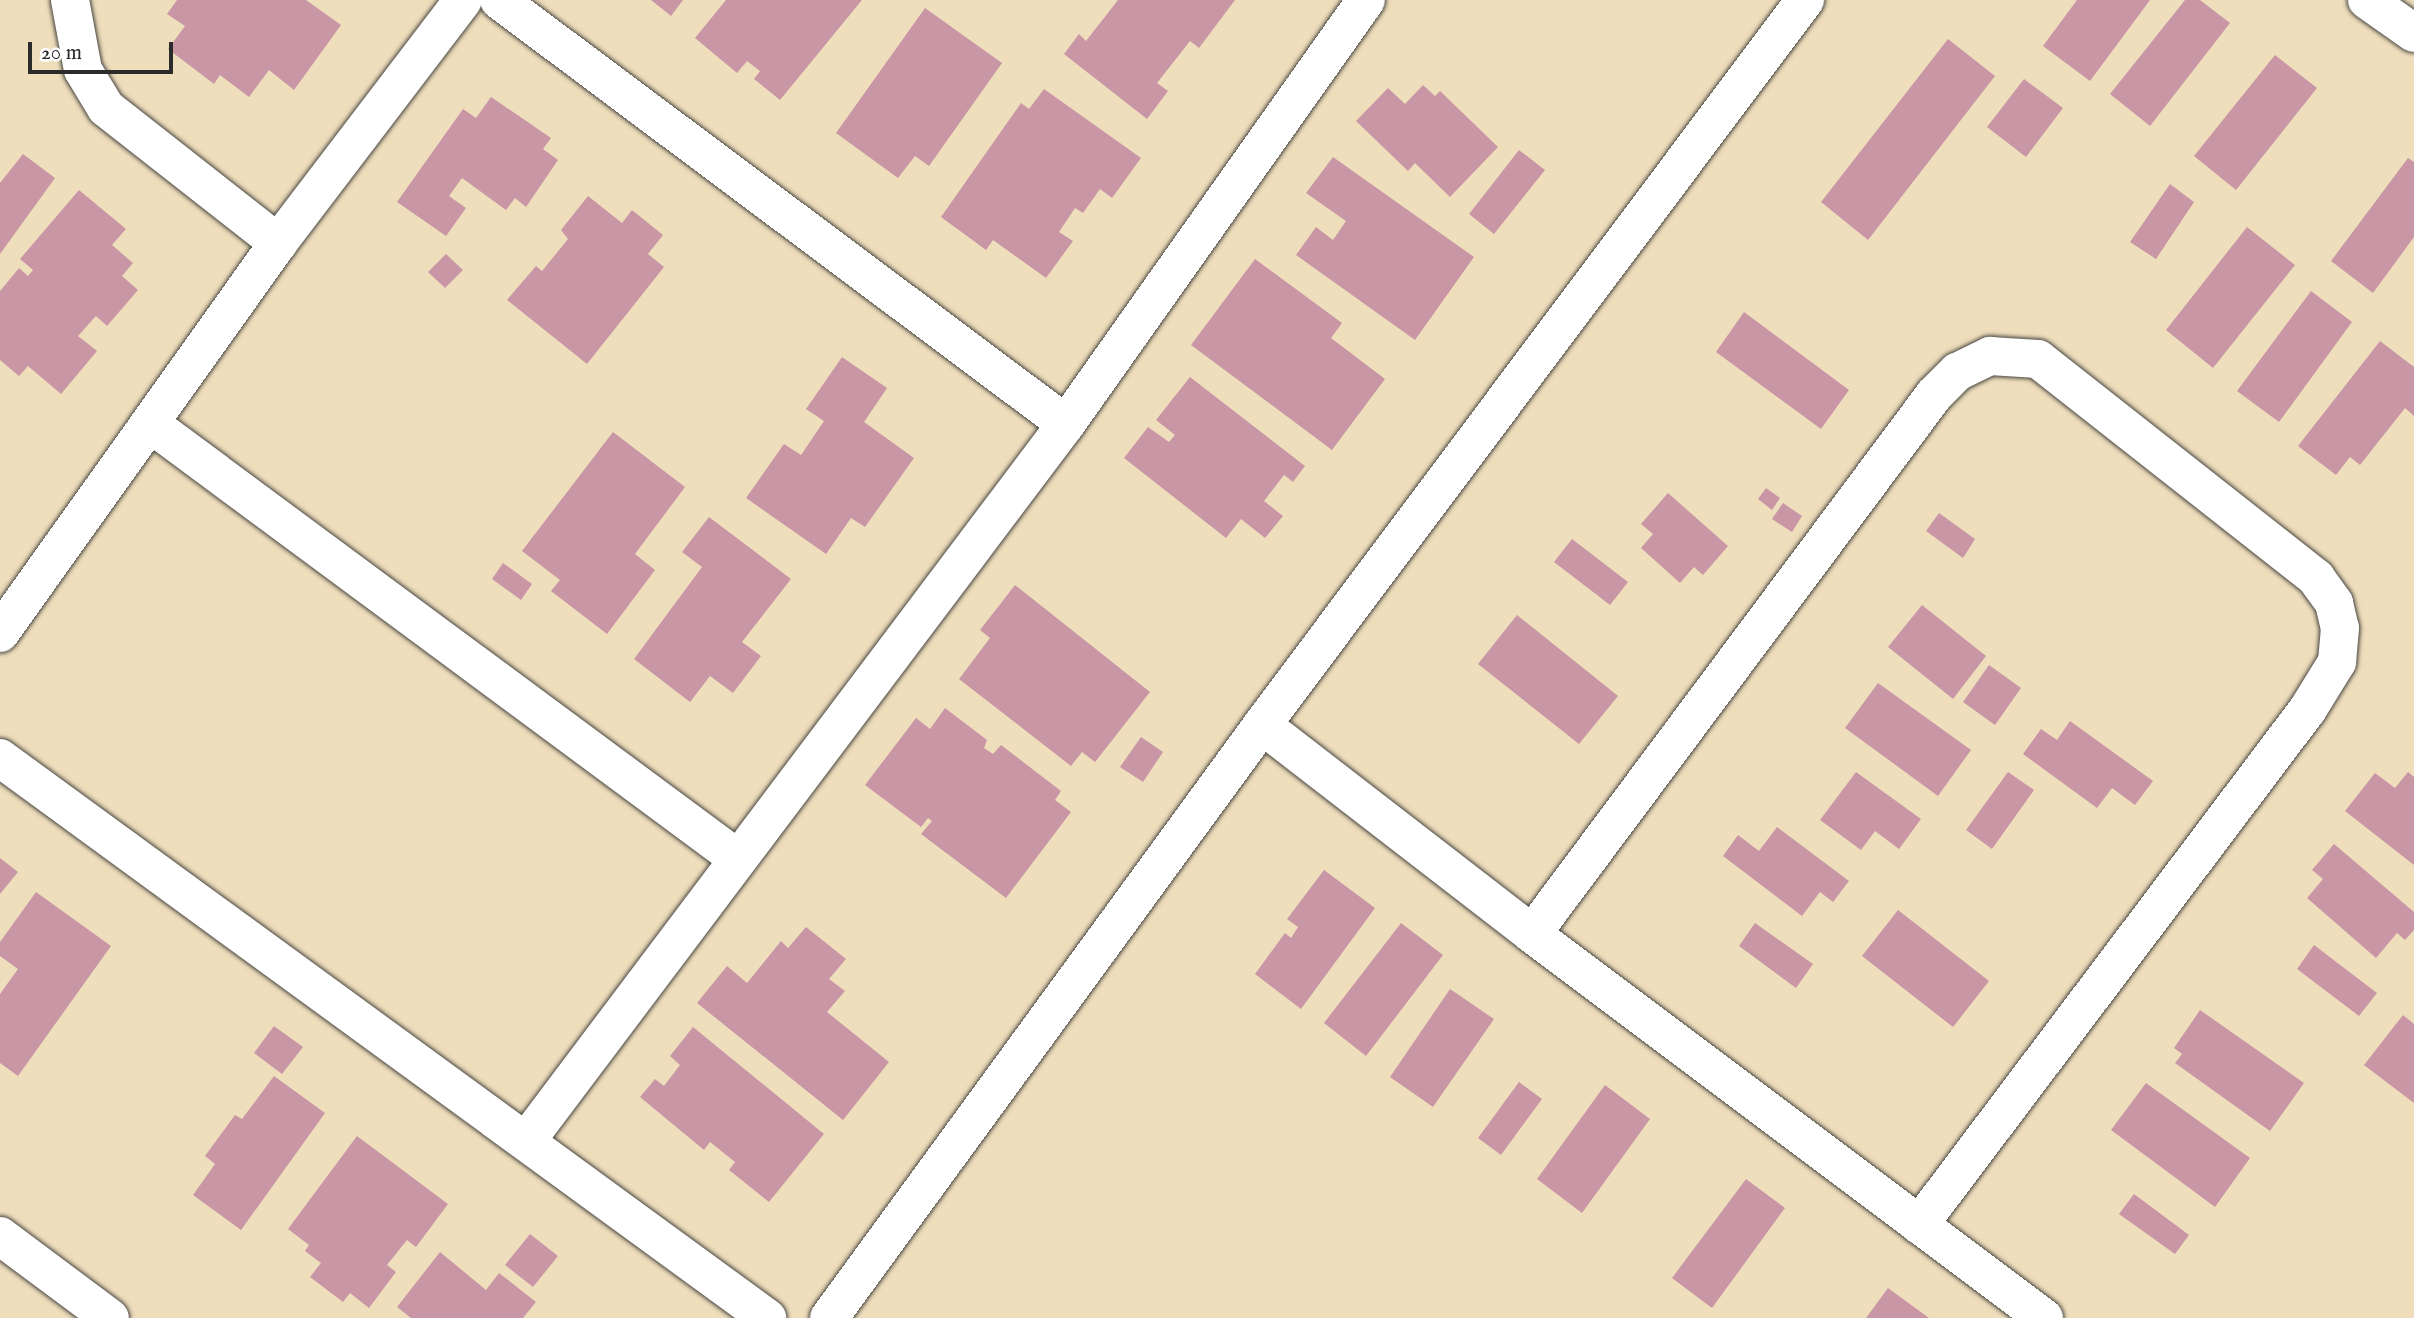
<!DOCTYPE html>
<style>
body{margin:0}
#map{position:relative;width:2414px;height:1318px;overflow:hidden;background:#efdebc;font-family:"IM FELL English",serif}
div>[style]{position:absolute}
.building>*{inset:0;background:#c996a6}
.roads{filter:drop-shadow(0 0 2px #484641) drop-shadow(0 0 2px #484641)}
.minor>*{height:38px;margin:-19px;padding:0 19px;transform-origin:19px;border-radius:19px;background:#fff}
span{translate:-50% -50%;white-space:nowrap;text-align:center;line-height:1.15;-webkit-text-stroke:7px #fff;paint-order:stroke}
.scale{position:absolute;left:28px;top:42px;width:145px;height:32px;box-sizing:border-box;border:4px solid #2b2b2b;border-top:0;padding-left:9px;font-size:21px;line-height:24px;white-space:nowrap;color:#2b2b2b;-webkit-text-stroke:5px #fff;paint-order:stroke}
</style>
<div id="map">
<div class="building">
<div style="clip-path:polygon(177px 0,306px 0,341px 25px,294px 90px,269px 70px,249px 97px,220px 75px,214px 84px,168px 49px,185px 26px,167px 14px)"></div>
<div style="clip-path:polygon(651px 0,683px 0,671px 16px)"></div>
<div style="clip-path:polygon(726px 0,862px 0,780px 100px,754px 79px,760px 71px,747px 61px,737px 73px,695px 38px)"></div>
<div style="clip-path:polygon(1118px 0,1235px 0,1199px 48px,1190px 41px,1157px 83px,1168px 91px,1147px 119px,1064px 54px,1079px 34px,1086px 41px)"></div>
<div style="clip-path:polygon(2077px 0,2150px 0,2090px 81px,2043px 46px)"></div>
<div style="clip-path:polygon(2185px 0,2200px 0,2230px 23px,2150px 126px,2110px 94px)"></div>
<div style="clip-path:polygon(925px 8px,1002px 63px,929px 166px,915px 156px,898px 178px,836px 133px)"></div>
<div style="clip-path:polygon(1948px 39px,1995px 76px,1868px 240px,1821px 202px)"></div>
<div style="clip-path:polygon(2275px 55px,2317px 88px,2236px 190px,2194px 156px)"></div>
<div style="clip-path:polygon(2024px 79px,2063px 108px,2026px 157px,1987px 127px)"></div>
<div style="clip-path:polygon(1423px 85px,1435px 96px,1440px 91px,1498px 147px,1450px 197px,1415px 163px,1408px 171px,1356px 121px,1388px 88px,1405px 104px)"></div>
<div style="clip-path:polygon(1044px 89px,1141px 158px,1112px 198px,1100px 189px,1083px 213px,1075px 208px,1059px 232px,1073px 241px,1046px 278px,993px 240px,986px 250px,941px 217px,1021px 103px,1029px 109px)"></div>
<div style="clip-path:polygon(491px 97px,551px 138px,543px 149px,558px 160px,526px 207px,515px 198px,506px 210px,462px 178px,449px 196px,466px 208px,446px 236px,397px 202px,463px 109px,476px 118px)"></div>
<div style="clip-path:polygon(1519px 150px,1545px 170px,1494px 234px,1469px 214px)"></div>
<div style="clip-path:polygon(23px 154px,55px 178px,0 254px,0 183px)"></div>
<div style="clip-path:polygon(1333px 157px,1474px 257px,1415px 340px,1296px 255px,1316px 227px,1333px 240px,1346px 221px,1306px 193px)"></div>
<div style="clip-path:polygon(2408px 158px,2414px 162px,2414px 237px,2373px 293px,2331px 261px)"></div>
<div style="clip-path:polygon(2170px 184px,2194px 202px,2156px 259px,2130px 242px)"></div>
<div style="clip-path:polygon(79px 190px,126px 229px,112px 245px,133px 263px,122px 276px,138px 290px,107px 326px,96px 316px,78px 336px,97px 351px,61px 394px,28px 366px,19px 376px,0 360px,0 291px,19px 268px,28px 276px,33px 270px,20px 259px)"></div>
<div style="clip-path:polygon(588px 196px,622px 223px,632px 210px,663px 235px,648px 254px,664px 267px,587px 364px,507px 300px,536px 266px,542px 271px,568px 239px,561px 230px)"></div>
<div style="clip-path:polygon(2247px 227px,2295px 265px,2213px 368px,2166px 330px)"></div>
<div style="clip-path:polygon(446px 254px,463px 270px,445px 288px,428px 272px)"></div>
<div style="clip-path:polygon(1255px 259px,1342px 323px,1331px 338px,1385px 379px,1332px 450px,1191px 345px)"></div>
<div style="clip-path:polygon(2311px 291px,2352px 322px,2279px 422px,2237px 391px)"></div>
<div style="clip-path:polygon(1744px 312px,1849px 390px,1821px 429px,1716px 352px)"></div>
<div style="clip-path:polygon(2380px 341px,2414px 367px,2414px 416px,2405px 408px,2360px 465px,2350px 457px,2336px 475px,2298px 446px)"></div>
<div style="clip-path:polygon(842px 357px,887px 388px,864px 422px,914px 458px,865px 527px,851px 518px,826px 554px,746px 498px,784px 444px,801px 455px,824px 421px,806px 409px)"></div>
<div style="clip-path:polygon(1190px 377px,1305px 466px,1293px 482px,1284px 475px,1264px 501px,1283px 516px,1265px 538px,1241px 519px,1226px 538px,1124px 458px,1148px 427px,1169px 442px,1175px 435px,1156px 420px)"></div>
<div style="clip-path:polygon(613px 432px,685px 487px,635px 554px,655px 570px,607px 634px,551px 591px,560px 580px,522px 551px)"></div>
<div style="clip-path:polygon(1766px 488px,1780px 498px,1772px 510px,1758px 499px)"></div>
<div style="clip-path:polygon(1668px 493px,1728px 546px,1703px 575px,1694px 567px,1680px 583px,1641px 548px,1653px 534px,1641px 524px)"></div>
<div style="clip-path:polygon(1783px 503px,1802px 516px,1792px 532px,1772px 519px)"></div>
<div style="clip-path:polygon(1939px 513px,1975px 539px,1963px 558px,1926px 531px)"></div>
<div style="clip-path:polygon(709px 517px,791px 579px,742px 642px,761px 656px,733px 693px,710px 676px,690px 702px,634px 659px,702px 567px,682px 552px)"></div>
<div style="clip-path:polygon(1572px 539px,1628px 582px,1610px 605px,1554px 562px)"></div>
<div style="clip-path:polygon(503px 563px,532px 584px,521px 600px,492px 579px)"></div>
<div style="clip-path:polygon(1015px 585px,1150px 692px,1095px 762px,1082px 752px,1071px 766px,959px 679px,990px 638px,980px 630px)"></div>
<div style="clip-path:polygon(1922px 605px,1986px 656px,1953px 699px,1888px 647px)"></div>
<div style="clip-path:polygon(1517px 615px,1618px 696px,1579px 744px,1478px 664px)"></div>
<div style="clip-path:polygon(1989px 665px,2021px 688px,1995px 725px,1963px 702px)"></div>
<div style="clip-path:polygon(1878px 683px,1971px 750px,1938px 796px,1845px 728px)"></div>
<div style="clip-path:polygon(945px 708px,987px 740px,984px 748px,993px 754px,1001px 745px,1061px 791px,1055px 800px,1071px 812px,1006px 898px,921px 834px,932px 821px,928px 818px,921px 827px,865px 785px,916px 718px,930px 729px)"></div>
<div style="clip-path:polygon(2070px 721px,2153px 781px,2135px 805px,2112px 788px,2097px 808px,2023px 754px,2041px 729px,2057px 740px)"></div>
<div style="clip-path:polygon(1141px 737px,1163px 752px,1143px 782px,1120px 767px)"></div>
<div style="clip-path:polygon(1856px 772px,1921px 819px,1899px 849px,1875px 831px,1861px 850px,1820px 820px)"></div>
<div style="clip-path:polygon(2008px 772px,2034px 790px,1992px 849px,1966px 830px)"></div>
<div style="clip-path:polygon(2408px 772px,2414px 777px,2414px 865px,2345px 811px,2375px 773px,2395px 788px)"></div>
<div style="clip-path:polygon(1777px 827px,1849px 881px,1833px 902px,1820px 892px,1802px 916px,1723px 856px,1738px 835px,1759px 851px)"></div>
<div style="clip-path:polygon(2334px 844px,2414px 912px,2414px 930px,2405px 940px,2397px 933px,2376px 958px,2307px 898px,2323px 879px,2312px 870px)"></div>
<div style="clip-path:polygon(0 858px,18px 872px,0 894px)"></div>
<div style="clip-path:polygon(1324px 870px,1375px 908px,1301px 1009px,1255px 974px,1285px 933px,1291px 938px,1298px 927px,1287px 919px)"></div>
<div style="clip-path:polygon(36px 892px,111px 946px,18px 1076px,0 1063px,0 994px,18px 969px,0 956px,0 942px)"></div>
<div style="clip-path:polygon(1898px 910px,1989px 981px,1953px 1027px,1862px 956px)"></div>
<div style="clip-path:polygon(1401px 923px,1443px 955px,1366px 1056px,1324px 1023px)"></div>
<div style="clip-path:polygon(1755px 923px,1813px 964px,1796px 988px,1739px 946px)"></div>
<div style="clip-path:polygon(806px 927px,846px 959px,829px 979px,845px 991px,827px 1012px,889px 1062px,843px 1120px,697px 1003px,727px 966px,747px 983px,781px 941px,788px 948px)"></div>
<div style="clip-path:polygon(2314px 945px,2377px 993px,2359px 1016px,2297px 969px)"></div>
<div style="clip-path:polygon(1450px 989px,1494px 1019px,1433px 1107px,1390px 1077px)"></div>
<div style="clip-path:polygon(2200px 1010px,2304px 1083px,2270px 1131px,2175px 1063px,2182px 1054px,2174px 1048px)"></div>
<div style="clip-path:polygon(2403px 1015px,2414px 1024px,2414px 1103px,2364px 1065px)"></div>
<div style="clip-path:polygon(274px 1026px,303px 1047px,282px 1074px,254px 1053px)"></div>
<div style="clip-path:polygon(693px 1027px,824px 1134px,769px 1202px,729px 1170px,735px 1162px,710px 1142px,704px 1150px,640px 1097px,655px 1079px,664px 1086px,680px 1065px,670px 1056px)"></div>
<div style="clip-path:polygon(274px 1076px,325px 1113px,241px 1230px,193px 1195px,215px 1164px,205px 1156px,235px 1115px,242px 1119px)"></div>
<div style="clip-path:polygon(1519px 1082px,1542px 1099px,1501px 1155px,1478px 1138px)"></div>
<div style="clip-path:polygon(2146px 1083px,2250px 1158px,2215px 1207px,2111px 1130px)"></div>
<div style="clip-path:polygon(1605px 1085px,1650px 1119px,1582px 1213px,1537px 1179px)"></div>
<div style="clip-path:polygon(357px 1136px,448px 1204px,416px 1247px,407px 1240px,387px 1265px,396px 1272px,369px 1308px,350px 1293px,343px 1302px,310px 1277px,321px 1263px,305px 1251px,309px 1245px,288px 1229px)"></div>
<div style="clip-path:polygon(1746px 1179px,1785px 1208px,1712px 1308px,1672px 1278px)"></div>
<div style="clip-path:polygon(2134px 1194px,2189px 1235px,2175px 1254px,2119px 1214px)"></div>
<div style="clip-path:polygon(530px 1234px,558px 1256px,533px 1287px,505px 1265px)"></div>
<div style="clip-path:polygon(440px 1252px,486px 1290px,499px 1273px,536px 1302px,523px 1318px,411px 1318px,397px 1307px)"></div>
<div style="clip-path:polygon(1888px 1288px,1929px 1318px,1866px 1318px)"></div>
</div>
<div class="roads">
<div class="minor">
<div style="left:70px;top:0;width:71px;rotate:79.5deg"></div>
<div style="left:83px;top:70px;width:44px;rotate:58.8deg"></div>
<div style="left:106px;top:108px;width:219px;rotate:38.1deg"></div>
<div style="left:499px;top:0;width:708px;rotate:36.79deg"></div>
<div style="left:2367px;top:0;width:57px;rotate:35.1deg"></div>
<div style="left:152px;top:425px;width:728px;rotate:36.51deg"></div>
<div style="left:0;top:633px;width:479px;rotate:-54.5deg"></div>
<div style="left:278px;top:243px;width:305px;rotate:-52.7deg"></div>
<div style="left:1262px;top:725px;width:341px;rotate:37.7deg"></div>
<div style="left:1532px;top:934px;width:640px;rotate:36.87deg"></div>
<div style="left:0;top:758px;width:950px;rotate:36.13deg"></div>
<div style="left:1532px;top:934px;width:672px;rotate:-53.28deg"></div>
<div style="left:1934px;top:395px;width:33px;rotate:-45deg"></div>
<div style="left:1957px;top:372px;width:37px;rotate:-26deg"></div>
<div style="left:1990px;top:356px;width:48px;rotate:3.6deg"></div>
<div style="left:2038px;top:359px;width:354px;rotate:38.2deg"></div>
<div style="left:2316px;top:578px;width:31px;rotate:54deg"></div>
<div style="left:2334px;top:603px;width:26px;rotate:77deg"></div>
<div style="left:2340px;top:628px;width:34px;rotate:95deg"></div>
<div style="left:2337px;top:662px;width:55px;rotate:121.7deg"></div>
<div style="left:2308px;top:709px;width:646px;rotate:127.01deg"></div>
<div style="left:527px;top:1140px;width:896px;rotate:-53.03deg"></div>
<div style="left:1066px;top:424px;width:519px;rotate:-54.72deg"></div>
<div style="left:0;top:1236px;width:137px;rotate:36.7deg"></div>
<div style="left:829px;top:1318px;width:734px;rotate:-53.86deg"></div>
<div style="left:1262px;top:725px;width:906px;rotate:-53.17deg"></div>
</div>
</div>
<div class="scale">20 m</div>
</div>
